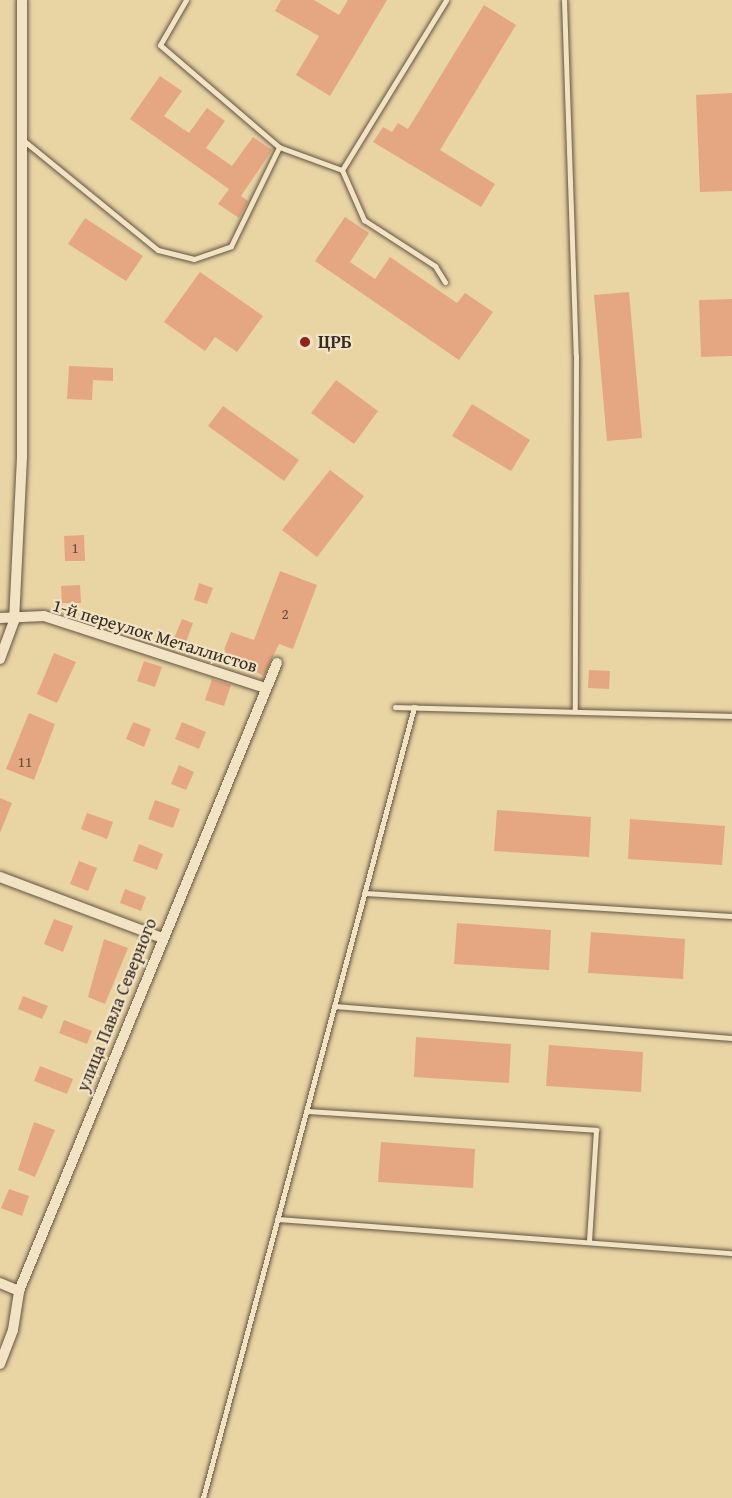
<!DOCTYPE html>
<meta charset="utf-8">
<style>
body{margin:0}
#map{position:relative;width:732px;height:1498px;overflow:hidden;background:#e9d4a4;font-family:"Gentium Book Plus",serif}
div>[style]{position:absolute}
.building>*{inset:0;background:#e5a782}
.roads{filter:drop-shadow(0 0 2px #635442) drop-shadow(0 0 2px #635442)}
.lane>*{height:5px;margin:-2.5px;padding:0 2.5px;transform-origin:2.5px;border-radius:2.5px;background:#f1e3c4}
.street>*{height:10px;margin:-5px;padding:0 5px;transform-origin:5px;border-radius:5px;background:#f1e3c4}
.dots>*{width:16px;height:16px;translate:-50% -50%;box-sizing:border-box;border:3px solid #f1e3c4;border-radius:50%}
span{translate:-50% -50%;white-space:nowrap;text-align:center;line-height:1.15;-webkit-text-stroke:4.5px #f1e3c4;paint-order:stroke}
.number-label{font-size:15px;color:#62493a}
.number-label span{-webkit-text-stroke-width:0}
.poi-label{font-size:18px;color:#362a22;font-weight:700}
.left{translate:0 -50%;text-align:left}
.street-label{font-size:18px;color:#362a22}
</style>
<div id="map">
<div class="building">
<div style="clip-path:polygon(281px 0,314px 0,339px 15px,348px 0,387px 0,330px 96px,296px 75px,319px 36px,275px 11px)"></div>
<div style="clip-path:polygon(484px 5px,516px 25px,440px 150px,495px 184px,481px 207px,373px 142px,383px 127px,392px 132px,398px 123px,408px 129px)"></div>
<div style="clip-path:polygon(160px 76px,182px 91px,164px 116px,189px 133px,207px 108px,225px 121px,206px 148px,232px 166px,253px 137px,272px 150px,241px 196px,248px 201px,239px 218px,218px 204px,229px 189px,130px 119px)"></div>
<div style="clip-path:polygon(732px 93px,732px 191px,700px 192px,696px 95px)"></div>
<div style="clip-path:polygon(345px 217px,369px 233px,350px 262px,375px 279px,390px 257px,457px 303px,465px 293px,493px 312px,459px 360px,315px 261px)"></div>
<div style="clip-path:polygon(85px 218px,143px 256px,126px 281px,68px 244px)"></div>
<div style="clip-path:polygon(200px 272px,263px 316px,237px 352px,215px 337px,205px 351px,164px 322px)"></div>
<div style="clip-path:polygon(629px 292px,642px 438px,607px 441px,594px 295px)"></div>
<div style="clip-path:polygon(732px 299px,732px 356px,701px 357px,699px 300px)"></div>
<div style="clip-path:polygon(69px 366px,113px 368px,113px 381px,93px 380px,92px 400px,67px 399px)"></div>
<div style="clip-path:polygon(336px 380px,378px 411px,354px 444px,311px 413px)"></div>
<div style="clip-path:polygon(472px 404px,530px 440px,511px 471px,452px 436px)"></div>
<div style="clip-path:polygon(223px 406px,299px 460px,284px 481px,208px 426px)"></div>
<div style="clip-path:polygon(330px 470px,364px 496px,317px 557px,282px 530px)"></div>
<div style="clip-path:polygon(84px 535px,85px 561px,65px 561px,64px 536px)"></div>
<div style="clip-path:polygon(280px 571px,317px 585px,293px 649px,279px 644px,264px 676px,222px 655px,231px 632px,254px 640px)"></div>
<div style="clip-path:polygon(199px 583px,213px 588px,207px 604px,194px 600px)"></div>
<div style="clip-path:polygon(80px 585px,81px 603px,62px 603px,61px 586px)"></div>
<div style="clip-path:polygon(182px 619px,193px 623px,185px 645px,173px 641px)"></div>
<div style="clip-path:polygon(54px 653px,76px 662px,57px 703px,37px 694px)"></div>
<div style="clip-path:polygon(144px 661px,162px 667px,155px 687px,137px 681px)"></div>
<div style="clip-path:polygon(589px 670px,610px 671px,609px 689px,588px 688px)"></div>
<div style="clip-path:polygon(212px 679px,231px 685px,224px 706px,205px 700px)"></div>
<div style="clip-path:polygon(29px 713px,55px 724px,34px 780px,6px 769px)"></div>
<div style="clip-path:polygon(133px 722px,151px 729px,144px 747px,126px 739px)"></div>
<div style="clip-path:polygon(182px 722px,206px 732px,199px 749px,175px 739px)"></div>
<div style="clip-path:polygon(179px 765px,194px 772px,186px 790px,171px 784px)"></div>
<div style="clip-path:polygon(0 798px,12px 803px,0 833px)"></div>
<div style="clip-path:polygon(155px 800px,180px 809px,173px 828px,148px 819px)"></div>
<div style="clip-path:polygon(497px 810px,591px 817px,589px 857px,494px 851px)"></div>
<div style="clip-path:polygon(87px 813px,113px 822px,107px 839px,81px 829px)"></div>
<div style="clip-path:polygon(630px 819px,725px 826px,722px 865px,628px 859px)"></div>
<div style="clip-path:polygon(139px 844px,163px 854px,157px 870px,133px 861px)"></div>
<div style="clip-path:polygon(79px 861px,97px 868px,88px 891px,70px 884px)"></div>
<div style="clip-path:polygon(125px 889px,146px 897px,141px 911px,120px 903px)"></div>
<div style="clip-path:polygon(54px 919px,73px 926px,63px 952px,44px 944px)"></div>
<div style="clip-path:polygon(457px 923px,551px 930px,549px 970px,454px 964px)"></div>
<div style="clip-path:polygon(591px 932px,685px 939px,683px 979px,588px 973px)"></div>
<div style="clip-path:polygon(104px 939px,128px 948px,105px 1004px,88px 997px)"></div>
<div style="clip-path:polygon(23px 996px,48px 1006px,42px 1019px,18px 1009px)"></div>
<div style="clip-path:polygon(64px 1020px,92px 1031px,87px 1044px,59px 1033px)"></div>
<div style="clip-path:polygon(416px 1037px,511px 1044px,509px 1083px,414px 1077px)"></div>
<div style="clip-path:polygon(549px 1045px,643px 1052px,641px 1092px,546px 1086px)"></div>
<div style="clip-path:polygon(40px 1066px,73px 1079px,67px 1094px,34px 1081px)"></div>
<div style="clip-path:polygon(34px 1122px,55px 1130px,35px 1177px,18px 1170px)"></div>
<div style="clip-path:polygon(381px 1142px,475px 1149px,473px 1188px,378px 1182px)"></div>
<div style="clip-path:polygon(9px 1189px,29px 1196px,22px 1216px,1px 1208px)"></div>
</div>
<div class="roads">
<div class="lane">
<div style="left:186px;top:0;width:52px;rotate:120deg"></div>
<div style="left:160px;top:45px;width:157px;rotate:40.6deg"></div>
<div style="left:279px;top:147px;width:67px;rotate:20.1deg"></div>
<div style="left:342px;top:170px;width:55px;rotate:66.3deg"></div>
<div style="left:364px;top:220px;width:85px;rotate:32.9deg"></div>
<div style="left:435px;top:266px;width:19px;rotate:58deg"></div>
<div style="left:564px;top:0;width:355px;rotate:88.1deg"></div>
<div style="left:576px;top:355px;width:355px;rotate:90.2deg"></div>
<div style="left:23px;top:140px;width:174px;rotate:39.2deg"></div>
<div style="left:158px;top:250px;width:37px;rotate:14deg"></div>
<div style="left:194px;top:259px;width:39px;rotate:-19deg"></div>
<div style="left:231px;top:246px;width:110px;rotate:-64.1deg"></div>
<div style="left:342px;top:170px;width:199px;rotate:-58.5deg"></div>
<div style="left:395px;top:707px;width:337px;rotate:1.5deg"></div>
<div style="left:364px;top:893px;width:369px;rotate:3.6deg"></div>
<div style="left:334px;top:1006px;width:399px;rotate:4.6deg"></div>
<div style="left:306px;top:1111px;width:291px;rotate:3.7deg"></div>
<div style="left:596px;top:1130px;width:112px;rotate:93.6deg"></div>
<div style="left:277px;top:1219px;width:456px;rotate:4.3deg"></div>
<div style="left:203px;top:1498px;width:819px;rotate:-75.06deg"></div>
</div>
<div class="street">
<div style="left:0;top:618px;width:44px;rotate:-2.6deg"></div>
<div style="left:44px;top:616px;width:232px;rotate:18deg"></div>
<div style="left:0;top:659px;width:40px;rotate:-69.8deg"></div>
<div style="left:14px;top:621px;width:165px;rotate:-87.2deg"></div>
<div style="left:22px;top:456px;width:456px;rotate:-90deg"></div>
<div style="left:0;top:877px;width:173px;rotate:20.6deg"></div>
<div style="left:0;top:1283px;width:21px;rotate:23deg"></div>
<div style="left:0;top:1364px;width:36px;rotate:-69deg"></div>
<div style="left:13px;top:1330px;width:39px;rotate:-81deg"></div>
<div style="left:19px;top:1291px;width:679px;rotate:-67.67deg"></div>
</div>
</div>
<div class="dots">
<div style="left:305px;top:342px;background:#8f2418"></div>
</div>
<div class="number-label">
<span style="left:75px;top:548px">1</span>
<span style="left:285px;top:614px">2</span>
<span style="left:25px;top:762px">11</span>
</div>
<div class="poi-label">
<span class="left" style="left:318px;top:342px">ЦРБ</span>
</div>
<div class="street-label">
<span style="left:155px;top:636px;rotate:17deg">1-й переулок Металлистов</span>
<span style="left:117px;top:1005px;rotate:-68deg">улица Павла Северного</span>
</div>
</div>
